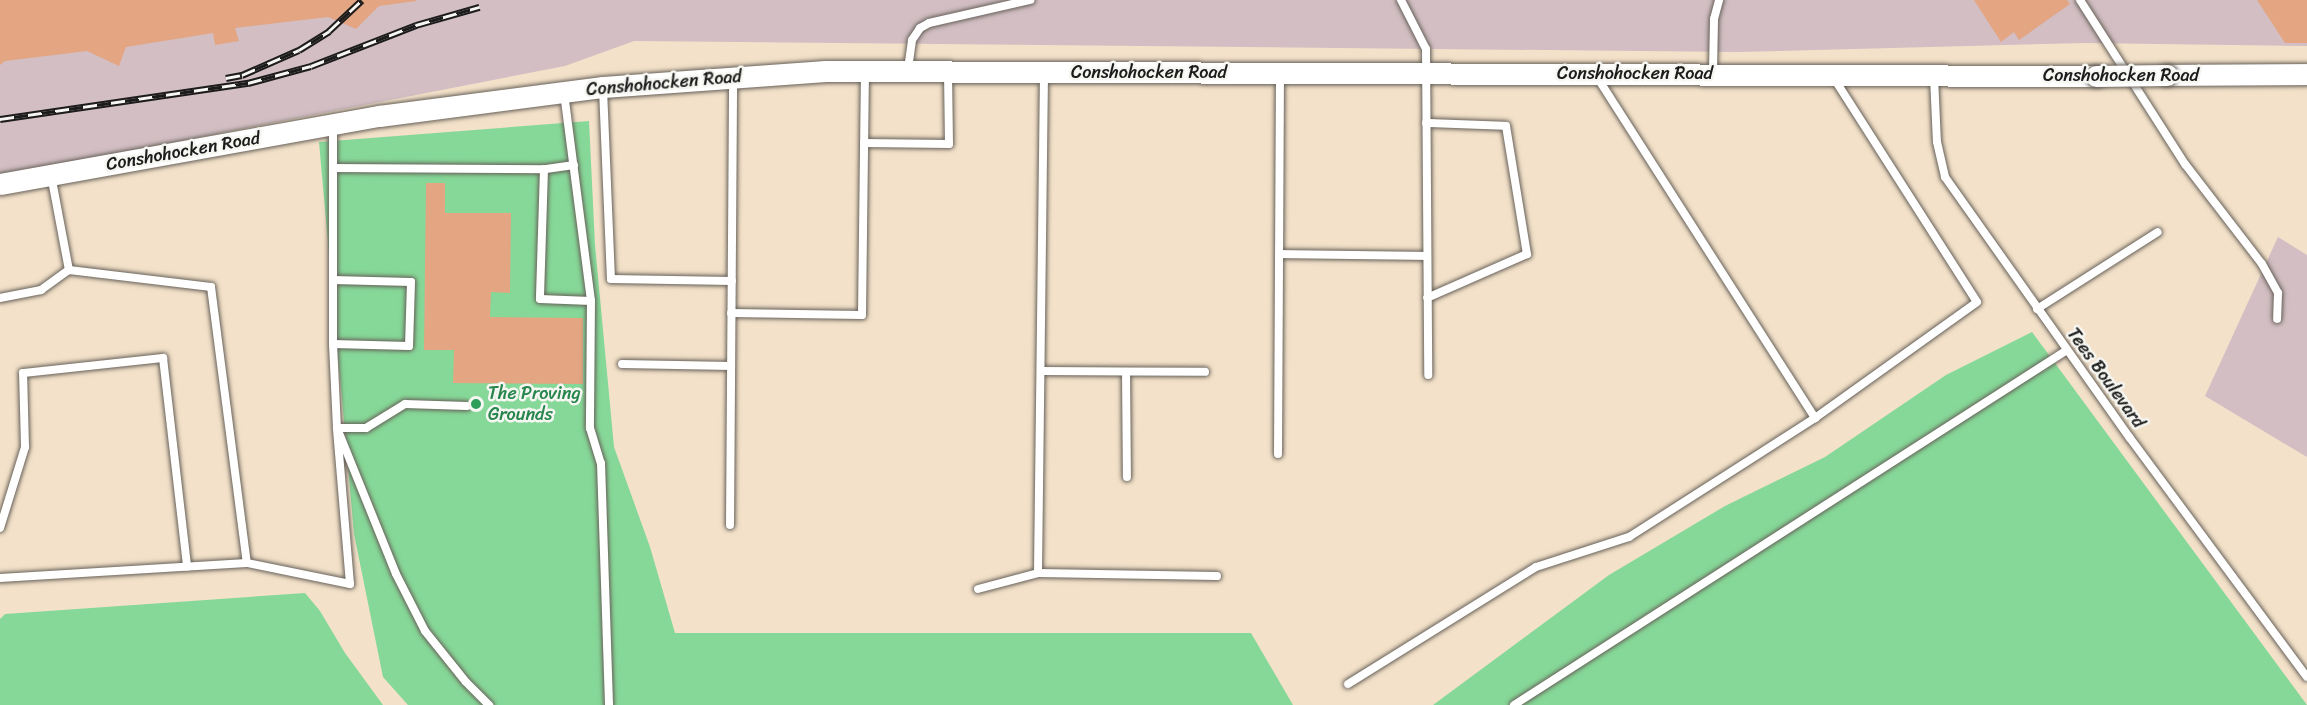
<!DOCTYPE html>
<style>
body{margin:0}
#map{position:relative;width:2307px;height:705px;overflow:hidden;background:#f3e1c9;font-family:Sriracha,sans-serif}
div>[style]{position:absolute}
.industrial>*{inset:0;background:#d2bec3}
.green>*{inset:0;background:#86d898}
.building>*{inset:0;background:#e3a582}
.roads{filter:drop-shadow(0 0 2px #676159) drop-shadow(0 0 2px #676159)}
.lane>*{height:8px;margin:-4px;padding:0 4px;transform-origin:4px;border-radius:4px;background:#fff}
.secondary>*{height:21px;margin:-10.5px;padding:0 10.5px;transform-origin:10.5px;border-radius:10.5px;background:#fff}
.rail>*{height:7px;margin-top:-3.5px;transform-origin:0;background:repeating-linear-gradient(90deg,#f6f6f2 0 14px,#1c1c1c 0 28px);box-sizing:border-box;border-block:2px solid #1c1c1c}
.bridges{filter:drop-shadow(0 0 2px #676159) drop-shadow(0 0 2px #676159)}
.secondary-bridge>*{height:21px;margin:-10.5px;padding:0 10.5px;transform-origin:10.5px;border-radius:10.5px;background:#fff}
.dots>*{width:16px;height:16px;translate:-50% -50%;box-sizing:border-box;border:3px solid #f6f6f2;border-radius:50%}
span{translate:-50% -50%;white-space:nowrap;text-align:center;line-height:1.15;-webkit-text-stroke:5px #f6f6f2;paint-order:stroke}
.street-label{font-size:18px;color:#1c1c1c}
.leisure-label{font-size:18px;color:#27864d}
.left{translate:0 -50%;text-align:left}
</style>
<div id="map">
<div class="industrial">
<div style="clip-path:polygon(0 0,2307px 0,2307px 46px,2085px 43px,1738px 52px,634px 41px,565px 66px,0 176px)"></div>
<div style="clip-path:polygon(2278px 237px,2307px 255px,2307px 457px,2205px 396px)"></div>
</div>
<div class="green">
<div style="clip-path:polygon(589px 121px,595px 245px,614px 447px,650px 547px,675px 633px,1251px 633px,1293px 705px,408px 705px,383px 677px,354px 534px,319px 142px)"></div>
<div style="clip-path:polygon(2032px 332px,2307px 705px,1433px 705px,1609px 575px,1725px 506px,1825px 457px,1946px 375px)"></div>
<div style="clip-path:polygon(305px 593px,320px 611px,345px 653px,383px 705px,0 705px,0 619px,5px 614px)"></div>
</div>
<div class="building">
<div style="clip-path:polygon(0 0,416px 0,416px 1px,379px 6px,356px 29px,328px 17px,235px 28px,239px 41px,215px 45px,213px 33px,126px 47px,119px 66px,87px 51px,5px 61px,0 65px)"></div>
<div style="clip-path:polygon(1974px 0,2067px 0,2070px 4px,2019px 40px,2014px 32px,2001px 42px)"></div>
<div style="clip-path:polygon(2257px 0,2307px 0,2307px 43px,2285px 43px)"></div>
<div style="clip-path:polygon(426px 183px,445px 183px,445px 213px,511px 213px,510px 293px,491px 292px,490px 317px,583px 318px,583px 384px,453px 383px,454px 350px,424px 350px)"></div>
</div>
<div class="roads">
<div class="lane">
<div style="left:1401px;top:0;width:55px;rotate:63deg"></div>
<div style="left:1426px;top:49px;width:326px;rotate:89.6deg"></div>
<div style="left:2080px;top:0;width:195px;rotate:57.4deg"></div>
<div style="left:2185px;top:164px;width:126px;rotate:52.4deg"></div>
<div style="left:2262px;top:264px;width:33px;rotate:61deg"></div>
<div style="left:2278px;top:293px;width:26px;rotate:92deg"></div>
<div style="left:908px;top:69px;width:29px;rotate:-82deg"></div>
<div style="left:912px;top:40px;width:14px;rotate:-56deg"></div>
<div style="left:920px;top:28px;width:10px;rotate:-29deg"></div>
<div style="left:929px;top:23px;width:104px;rotate:-12.8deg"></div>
<div style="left:1713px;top:72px;width:53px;rotate:-88.9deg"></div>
<div style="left:1714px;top:19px;width:20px;rotate:-75deg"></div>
<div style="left:1044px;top:73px;width:500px;rotate:90.69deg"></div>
<div style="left:1038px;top:573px;width:179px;rotate:1deg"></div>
<div style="left:1597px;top:77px;width:405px;rotate:57.4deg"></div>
<div style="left:1815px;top:418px;width:199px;rotate:-35.6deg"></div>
<div style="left:1977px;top:302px;width:266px;rotate:-122.6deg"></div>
<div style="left:1934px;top:77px;width:65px;rotate:87.4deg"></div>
<div style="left:1937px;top:142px;width:36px;rotate:77deg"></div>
<div style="left:1945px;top:177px;width:320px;rotate:54.7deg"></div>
<div style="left:2130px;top:438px;width:297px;rotate:53.5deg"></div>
<div style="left:603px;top:89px;width:190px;rotate:87.6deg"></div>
<div style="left:611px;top:279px;width:121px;rotate:0.9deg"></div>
<div style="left:564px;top:93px;width:210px;rotate:82.6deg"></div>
<div style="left:591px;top:301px;width:127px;rotate:90.5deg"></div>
<div style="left:590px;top:428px;width:37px;rotate:73deg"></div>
<div style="left:601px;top:463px;width:242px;rotate:88.1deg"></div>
<div style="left:1426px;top:123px;width:80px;rotate:2.1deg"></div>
<div style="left:1506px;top:126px;width:130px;rotate:80.7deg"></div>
<div style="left:1527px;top:254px;width:109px;rotate:156.3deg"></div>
<div style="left:333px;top:126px;width:218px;rotate:90deg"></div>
<div style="left:333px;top:344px;width:84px;rotate:87.3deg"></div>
<div style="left:337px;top:428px;width:157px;rotate:68deg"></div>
<div style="left:396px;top:574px;width:64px;rotate:63deg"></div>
<div style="left:425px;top:631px;width:65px;rotate:51.2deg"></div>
<div style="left:466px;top:682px;width:33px;rotate:45deg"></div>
<div style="left:864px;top:143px;width:85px;rotate:0.7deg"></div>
<div style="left:949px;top:144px;width:71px;rotate:-90.8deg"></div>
<div style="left:574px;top:165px;width:30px;rotate:172deg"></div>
<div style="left:544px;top:169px;width:130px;rotate:91.8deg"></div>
<div style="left:540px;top:299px;width:51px;rotate:2.2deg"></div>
<div style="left:333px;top:168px;width:211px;rotate:0.3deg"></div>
<div style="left:51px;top:175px;width:97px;rotate:79.3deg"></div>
<div style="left:69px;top:270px;width:143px;rotate:6.8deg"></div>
<div style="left:211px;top:287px;width:278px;rotate:82.6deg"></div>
<div style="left:247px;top:563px;width:105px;rotate:11.5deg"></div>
<div style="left:350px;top:584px;width:157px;rotate:-94.8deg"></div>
<div style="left:337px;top:428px;width:29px"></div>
<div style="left:366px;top:428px;width:46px;rotate:-31.6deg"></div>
<div style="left:405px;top:404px;width:62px;rotate:1.8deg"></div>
<div style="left:1279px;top:254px;width:148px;rotate:0.8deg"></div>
<div style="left:0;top:298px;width:42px;rotate:-11deg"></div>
<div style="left:41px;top:290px;width:34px;rotate:-36deg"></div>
<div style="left:2037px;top:309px;width:143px;rotate:-32.5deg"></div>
<div style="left:731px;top:313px;width:131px;rotate:0.9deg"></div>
<div style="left:862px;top:315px;width:243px;rotate:-89.3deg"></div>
<div style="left:333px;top:344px;width:76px;rotate:1.5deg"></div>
<div style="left:409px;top:346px;width:64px;rotate:-88.2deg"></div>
<div style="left:411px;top:282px;width:78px;rotate:-178.5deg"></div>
<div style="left:622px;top:364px;width:109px;rotate:1.1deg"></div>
<div style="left:1041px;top:371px;width:164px;rotate:0.3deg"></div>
<div style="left:1126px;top:372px;width:105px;rotate:89.5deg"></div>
<div style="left:1278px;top:454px;width:380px;rotate:-89.7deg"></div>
<div style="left:730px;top:525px;width:446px;rotate:-89.6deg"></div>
<div style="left:0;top:528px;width:85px;rotate:-72.8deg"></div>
<div style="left:25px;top:447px;width:74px;rotate:-91.5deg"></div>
<div style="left:23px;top:373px;width:141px;rotate:-6.1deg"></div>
<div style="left:163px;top:358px;width:210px;rotate:83.4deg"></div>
<div style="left:0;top:578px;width:247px;rotate:-3.5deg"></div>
<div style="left:978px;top:589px;width:62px;rotate:-14.9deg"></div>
<div style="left:1348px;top:684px;width:221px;rotate:-31.9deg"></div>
<div style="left:1536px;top:567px;width:98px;rotate:-17.9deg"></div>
<div style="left:1629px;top:537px;width:221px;rotate:-32.6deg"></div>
<div style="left:1514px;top:705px;width:657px;rotate:-32.7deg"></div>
</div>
<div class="secondary">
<div style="left:2167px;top:75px;width:140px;rotate:-0.4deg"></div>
<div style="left:0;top:184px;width:385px;rotate:-10.2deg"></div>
<div style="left:379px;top:116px;width:226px;rotate:-7.4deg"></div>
<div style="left:603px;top:87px;width:223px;rotate:-4.1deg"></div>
<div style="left:825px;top:71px;width:1271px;rotate:0.23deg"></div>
</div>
</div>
<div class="rail">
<div style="left:226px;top:78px;width:16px;rotate:-11deg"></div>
<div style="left:242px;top:75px;width:62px;rotate:-23.7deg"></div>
<div style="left:299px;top:50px;width:36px;rotate:-32deg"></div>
<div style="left:329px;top:31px;width:45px;rotate:-43.2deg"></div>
<div style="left:0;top:119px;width:251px;rotate:-8.3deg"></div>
<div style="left:248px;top:83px;width:65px;rotate:-15.1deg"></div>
<div style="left:311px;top:66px;width:113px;rotate:-21.3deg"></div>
<div style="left:416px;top:25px;width:66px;rotate:-15.9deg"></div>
</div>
<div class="bridges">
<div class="secondary-bridge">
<div style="left:2096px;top:76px;width:71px;rotate:-0.8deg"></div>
</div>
</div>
<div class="dots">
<div style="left:476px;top:404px;background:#2e9e5b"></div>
</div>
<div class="street-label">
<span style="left:1149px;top:72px">Conshohocken Road</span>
<span style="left:1635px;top:73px">Conshohocken Road</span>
<span style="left:2121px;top:75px">Conshohocken Road</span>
<span style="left:664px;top:83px;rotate:-5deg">Conshohocken Road</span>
<span style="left:183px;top:151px;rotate:-10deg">Conshohocken Road</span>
<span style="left:2106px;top:378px;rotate:54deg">Tees Boulevard</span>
</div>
<div class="leisure-label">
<span class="left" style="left:488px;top:404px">The Proving<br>Grounds</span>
</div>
</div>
